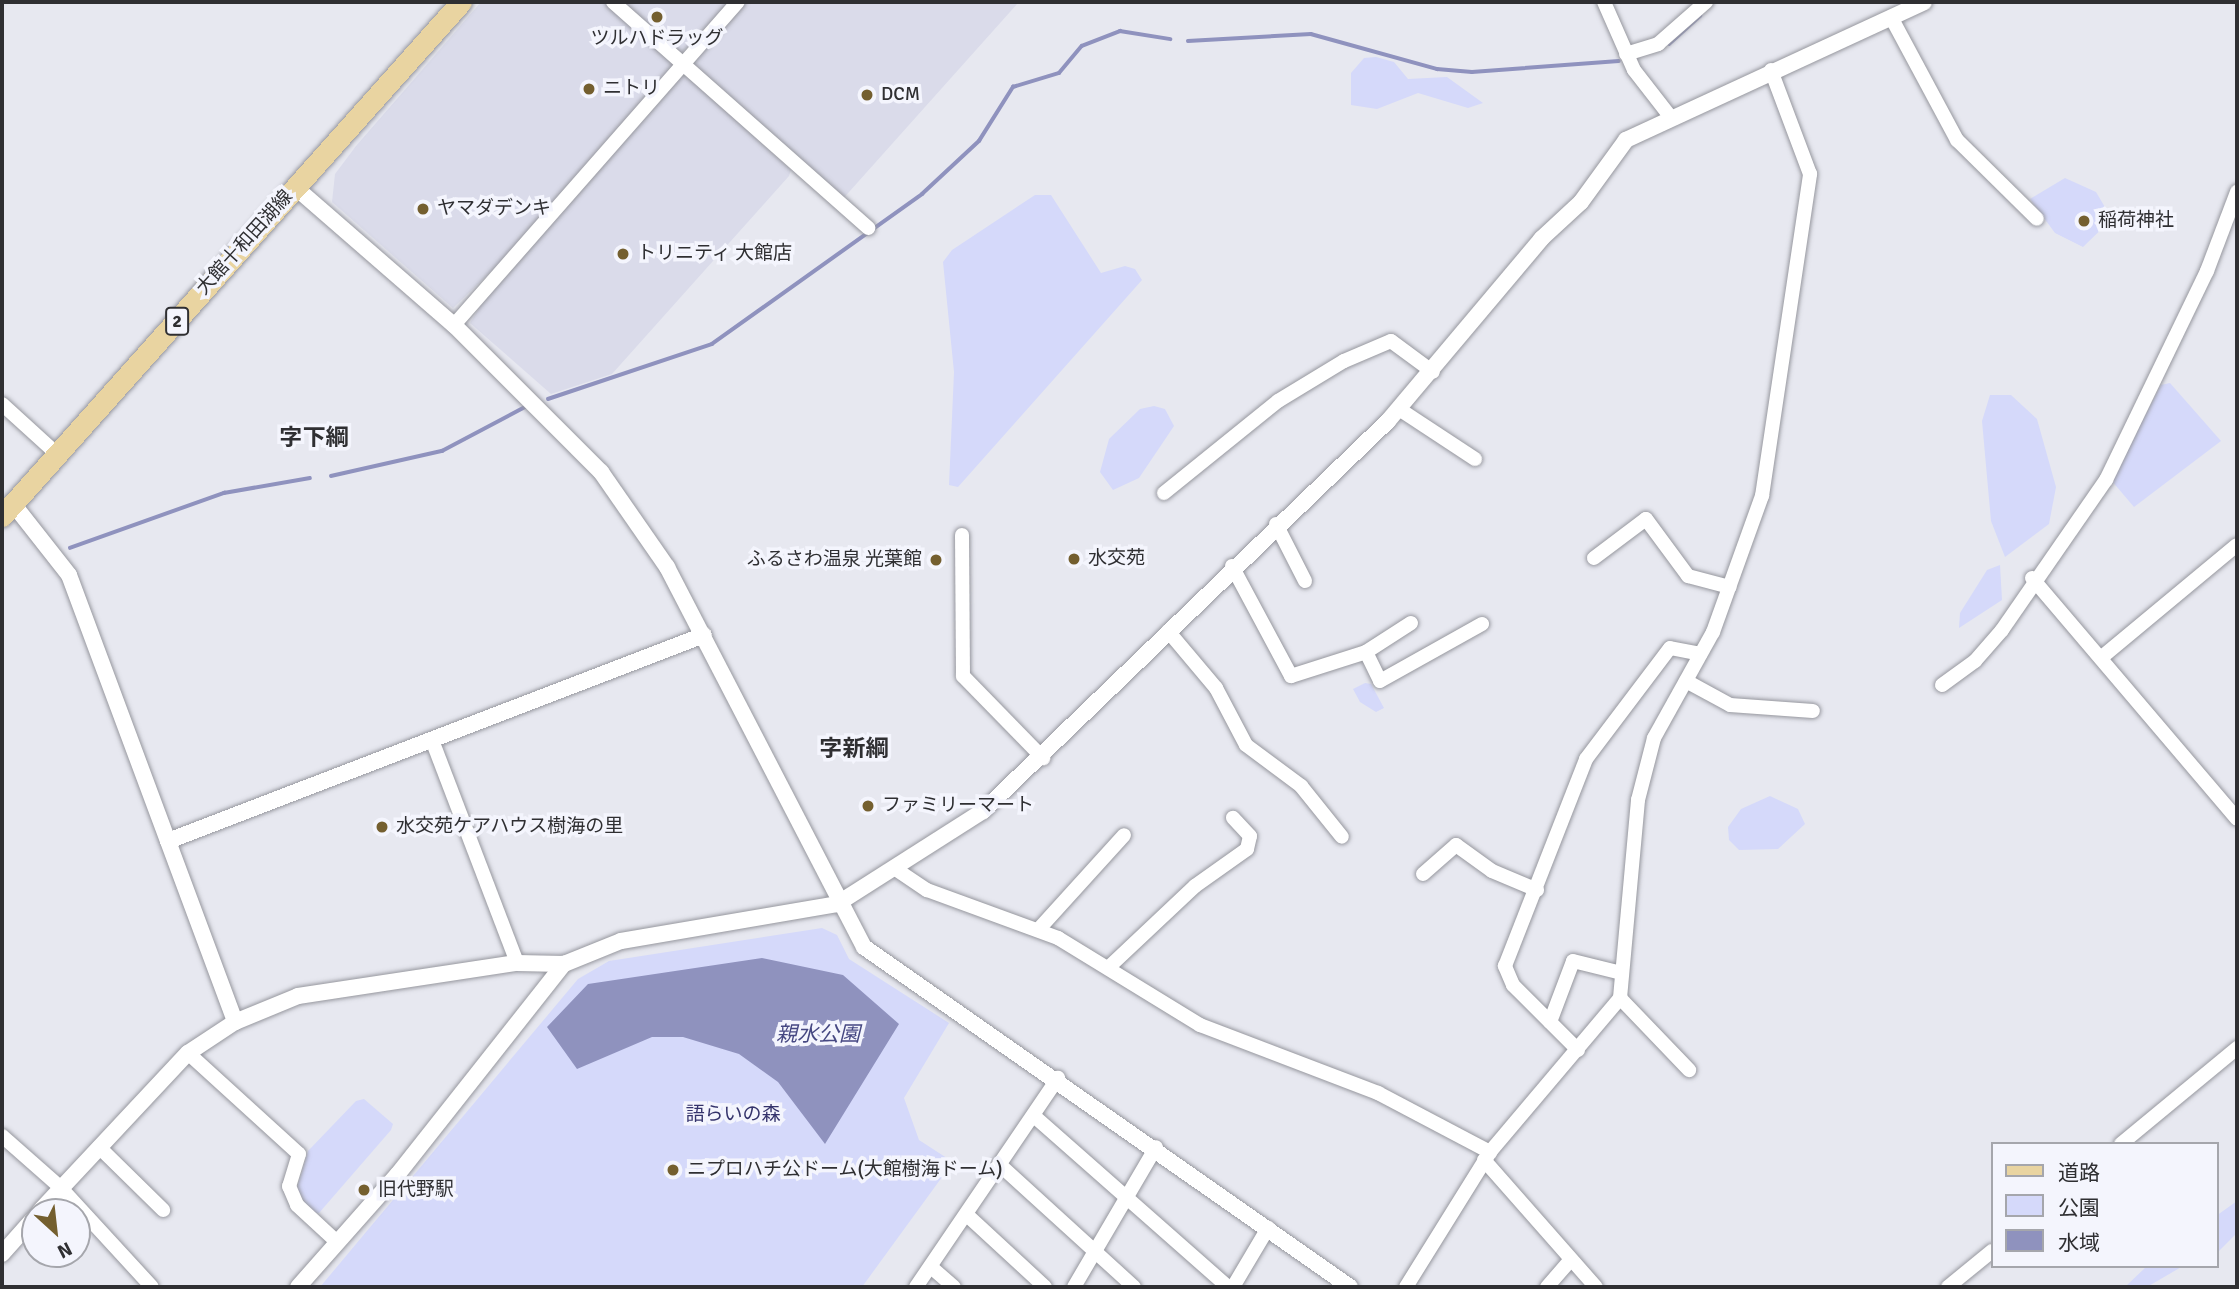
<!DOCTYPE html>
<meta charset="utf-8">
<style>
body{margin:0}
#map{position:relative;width:2239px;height:1289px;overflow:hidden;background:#e7e8f0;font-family:Signika,"Noto Sans JP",sans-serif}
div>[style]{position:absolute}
.built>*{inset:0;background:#dadbea}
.green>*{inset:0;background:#d5d9fa}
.water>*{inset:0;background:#8f92be}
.stream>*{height:3.5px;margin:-1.75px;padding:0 1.75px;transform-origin:1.75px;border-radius:1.75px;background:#8f92be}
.roads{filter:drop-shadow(0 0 2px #96979e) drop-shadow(0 0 2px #96979e)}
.minor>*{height:14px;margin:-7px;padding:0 7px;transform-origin:7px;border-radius:7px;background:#fff}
.tertiary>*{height:16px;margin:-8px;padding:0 8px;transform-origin:8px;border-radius:8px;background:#fff}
.primary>*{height:21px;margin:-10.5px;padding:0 10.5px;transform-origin:10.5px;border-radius:10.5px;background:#e9d4a1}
.dots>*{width:19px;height:19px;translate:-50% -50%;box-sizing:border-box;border:4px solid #f4f5fd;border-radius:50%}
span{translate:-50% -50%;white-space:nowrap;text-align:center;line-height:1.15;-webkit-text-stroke:7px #f4f5fd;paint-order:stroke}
.shield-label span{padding:2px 5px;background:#f4f5fd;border:2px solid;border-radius:5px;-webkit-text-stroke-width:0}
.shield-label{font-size:18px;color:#2f2f32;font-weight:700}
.poi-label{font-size:19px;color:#2f2f32}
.left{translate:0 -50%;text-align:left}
.right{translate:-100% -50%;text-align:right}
.street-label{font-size:19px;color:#2f2f32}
.park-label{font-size:19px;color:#34336b}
.water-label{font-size:21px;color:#464882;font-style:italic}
.quarter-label{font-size:23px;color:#2f2f32;font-weight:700}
.frame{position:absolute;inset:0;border:4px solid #2f2f32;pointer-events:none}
.legend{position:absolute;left:1991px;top:1142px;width:228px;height:126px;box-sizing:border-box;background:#f4f5fd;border:2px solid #a5a6ac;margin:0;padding:9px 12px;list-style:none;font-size:21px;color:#2f2f32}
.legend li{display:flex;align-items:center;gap:14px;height:35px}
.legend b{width:35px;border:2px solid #a5a6ac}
.north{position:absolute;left:21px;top:1198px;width:70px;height:70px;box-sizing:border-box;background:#f4f5fd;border:2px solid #a5a6ac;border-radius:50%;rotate:153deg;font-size:19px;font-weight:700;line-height:28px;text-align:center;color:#2f2f32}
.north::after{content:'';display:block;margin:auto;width:24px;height:32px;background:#745f2f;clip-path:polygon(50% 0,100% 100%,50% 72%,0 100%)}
</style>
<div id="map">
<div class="built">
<div style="clip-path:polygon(481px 2px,604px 2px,674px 65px,506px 257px,453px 308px,332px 202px,335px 174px,356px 146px)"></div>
<div style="clip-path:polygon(620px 2px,732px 2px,680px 54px)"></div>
<div style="clip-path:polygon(744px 2px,1019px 2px,841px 201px,689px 64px)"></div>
<div style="clip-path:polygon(683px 71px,791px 170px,789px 176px,612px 374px,551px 394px,470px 323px,486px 297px)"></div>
</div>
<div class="green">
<div style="clip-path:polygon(1376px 57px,1394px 62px,1408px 79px,1447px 77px,1483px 103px,1468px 108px,1418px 93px,1377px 109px,1351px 105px,1351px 73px,1364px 58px)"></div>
<div style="clip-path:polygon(2065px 178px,2096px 192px,2112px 219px,2083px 247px,2055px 233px,2030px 199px)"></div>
<div style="clip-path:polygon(1035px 195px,1051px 195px,1101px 273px,1125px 266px,1135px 269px,1142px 280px,958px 487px,949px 485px,954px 372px,943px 262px,952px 250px)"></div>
<div style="clip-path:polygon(2170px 383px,2221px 441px,2134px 507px,2111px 480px,2161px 385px)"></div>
<div style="clip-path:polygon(1990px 395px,2011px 395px,2037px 419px,2056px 487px,2049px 524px,2005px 557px,1991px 521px,1982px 421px)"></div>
<div style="clip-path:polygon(1154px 406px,1165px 409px,1174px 426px,1139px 478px,1113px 490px,1100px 472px,1109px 439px,1140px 409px)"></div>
<div style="clip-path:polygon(2000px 565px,2002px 600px,1959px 628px,1960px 613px,1987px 570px)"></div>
<div style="clip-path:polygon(1365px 683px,1371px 684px,1384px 708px,1376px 712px,1360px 702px,1353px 689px)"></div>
<div style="clip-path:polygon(1770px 796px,1798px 809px,1805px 824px,1778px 849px,1739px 850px,1729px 840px,1728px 827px,1741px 809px)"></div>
<div style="clip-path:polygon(822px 928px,837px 935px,849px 959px,949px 1023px,904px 1098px,919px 1140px,953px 1162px,862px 1287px,320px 1287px,578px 979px,609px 961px)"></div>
<div style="clip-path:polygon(364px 1099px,393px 1124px,391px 1130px,319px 1213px,310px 1213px,297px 1188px,308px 1151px,356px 1101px)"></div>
<div style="clip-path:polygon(2237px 1201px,2237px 1233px,2216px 1254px,2216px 1216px)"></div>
<div style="clip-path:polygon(2147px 1266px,2183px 1266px,2147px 1287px,2125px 1287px)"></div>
</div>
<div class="water">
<div style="clip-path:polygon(762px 958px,843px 975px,899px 1024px,825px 1144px,778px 1082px,739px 1054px,683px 1037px,652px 1037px,577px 1069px,547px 1027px,588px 984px)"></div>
</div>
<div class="stream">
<div style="left:1188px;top:41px;width:123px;rotate:-3.3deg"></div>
<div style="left:1311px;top:34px;width:131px;rotate:15.5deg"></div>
<div style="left:1437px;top:69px;width:35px;rotate:5deg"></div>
<div style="left:1472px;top:72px;width:147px;rotate:-4.3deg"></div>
<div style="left:1669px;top:44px;width:42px;rotate:-42.1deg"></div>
<div style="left:548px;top:399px;width:173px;rotate:-18.5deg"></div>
<div style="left:712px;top:344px;width:258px;rotate:-35.5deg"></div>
<div style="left:922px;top:194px;width:78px;rotate:-42.9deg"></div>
<div style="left:979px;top:141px;width:64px;rotate:-57.8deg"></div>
<div style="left:1013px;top:87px;width:48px;rotate:-16.9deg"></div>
<div style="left:1059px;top:73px;width:35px;rotate:-50deg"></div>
<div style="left:1082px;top:46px;width:41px;rotate:-21.5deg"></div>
<div style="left:1120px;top:31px;width:51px;rotate:9.1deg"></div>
<div style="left:331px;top:476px;width:114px;rotate:-12.7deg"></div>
<div style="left:442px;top:451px;width:94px;rotate:-27.9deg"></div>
<div style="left:70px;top:548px;width:164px;rotate:-19.7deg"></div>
<div style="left:224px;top:493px;width:87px;rotate:-9.9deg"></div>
</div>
<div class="roads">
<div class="minor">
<div style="left:613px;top:2px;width:341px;rotate:41.5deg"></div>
<div style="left:1604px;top:2px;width:74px;rotate:66.2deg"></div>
<div style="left:1634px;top:70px;width:57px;rotate:52.1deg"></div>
<div style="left:1891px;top:17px;width:140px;rotate:61.8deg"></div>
<div style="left:1957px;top:140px;width:112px;rotate:44.6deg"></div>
<div style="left:1626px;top:54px;width:34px;rotate:-17deg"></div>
<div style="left:1658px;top:44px;width:64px;rotate:-41.2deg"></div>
<div style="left:454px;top:325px;width:430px;rotate:-48.7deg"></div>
<div style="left:2px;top:404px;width:76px;rotate:42.3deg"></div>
<div style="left:1399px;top:409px;width:91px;rotate:33.3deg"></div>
<div style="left:1164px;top:493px;width:146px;rotate:-38.9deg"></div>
<div style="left:1278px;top:401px;width:77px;rotate:-31.2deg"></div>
<div style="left:1344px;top:361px;width:51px;rotate:-23.1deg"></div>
<div style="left:1391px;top:341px;width:52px;rotate:36.4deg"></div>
<div style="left:1276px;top:524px;width:64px;rotate:63deg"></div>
<div style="left:962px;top:535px;width:141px;rotate:89.6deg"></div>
<div style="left:963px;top:676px;width:115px;rotate:45.7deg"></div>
<div style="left:1594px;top:558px;width:65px;rotate:-36.9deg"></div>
<div style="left:1646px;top:519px;width:71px;rotate:53.6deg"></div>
<div style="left:1688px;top:576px;width:43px;rotate:14.7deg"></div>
<div style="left:1232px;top:566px;width:125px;rotate:61.8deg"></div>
<div style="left:1291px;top:676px;width:79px;rotate:-17.7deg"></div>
<div style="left:2032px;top:578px;width:316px;rotate:49.6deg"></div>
<div style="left:1411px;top:623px;width:54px;rotate:147.2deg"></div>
<div style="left:1366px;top:652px;width:32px;rotate:64deg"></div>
<div style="left:1380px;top:681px;width:117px;rotate:-29.2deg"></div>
<div style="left:1168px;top:631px;width:75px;rotate:49.9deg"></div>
<div style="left:1216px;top:688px;width:64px;rotate:62.2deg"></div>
<div style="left:1246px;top:745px;width:69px;rotate:36.7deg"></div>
<div style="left:1301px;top:786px;width:65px;rotate:51.2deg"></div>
<div style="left:2102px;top:657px;width:175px;rotate:-39.7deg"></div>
<div style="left:1686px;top:681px;width:50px;rotate:28.6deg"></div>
<div style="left:1730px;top:705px;width:83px;rotate:4.1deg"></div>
<div style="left:1942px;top:685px;width:41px;rotate:-36deg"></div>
<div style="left:1975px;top:661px;width:41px;rotate:-48.9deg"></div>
<div style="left:2002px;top:630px;width:183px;rotate:-55.3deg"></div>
<div style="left:2106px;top:480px;width:232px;rotate:-64.2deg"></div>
<div style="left:2207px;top:271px;width:85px;rotate:-69.2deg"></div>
<div style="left:432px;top:740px;width:239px;rotate:69.1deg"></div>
<div style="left:897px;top:870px;width:36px;rotate:34deg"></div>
<div style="left:927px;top:890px;width:140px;rotate:20.1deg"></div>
<div style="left:1058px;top:938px;width:167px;rotate:31.5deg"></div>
<div style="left:1200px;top:1025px;width:191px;rotate:20.9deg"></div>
<div style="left:1378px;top:1093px;width:127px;rotate:27.8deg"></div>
<div style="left:1423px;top:874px;width:44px;rotate:-41.3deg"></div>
<div style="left:1456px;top:845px;width:44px;rotate:35.8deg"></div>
<div style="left:1492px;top:871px;width:49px;rotate:22.9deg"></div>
<div style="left:1038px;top:930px;width:128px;rotate:-47.8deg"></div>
<div style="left:1109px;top:967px;width:118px;rotate:-43.3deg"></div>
<div style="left:1195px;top:886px;width:64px;rotate:-35.4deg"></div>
<div style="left:1247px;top:849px;width:13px;rotate:-77deg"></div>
<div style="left:1250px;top:836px;width:25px;rotate:-133deg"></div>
<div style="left:1620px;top:998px;width:100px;rotate:46.2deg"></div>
<div style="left:1550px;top:1022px;width:65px;rotate:-69.3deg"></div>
<div style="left:1573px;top:961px;width:50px;rotate:13.8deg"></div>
<div style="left:1578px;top:1050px;width:92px;rotate:-135deg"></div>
<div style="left:1513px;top:985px;width:21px;rotate:-113deg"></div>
<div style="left:1505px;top:966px;width:222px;rotate:-68.6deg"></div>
<div style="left:1586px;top:759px;width:139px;rotate:-52.9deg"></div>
<div style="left:1670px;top:648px;width:31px;rotate:11deg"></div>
<div style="left:188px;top:1053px;width:150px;rotate:42.3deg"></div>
<div style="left:299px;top:1154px;width:34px;rotate:107deg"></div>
<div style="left:289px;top:1186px;width:21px;rotate:67deg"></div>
<div style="left:297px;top:1205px;width:54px;rotate:42.8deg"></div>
<div style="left:1034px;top:1116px;width:259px;rotate:41.4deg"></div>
<div style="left:2px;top:1136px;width:79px;rotate:41.4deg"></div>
<div style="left:61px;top:1188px;width:134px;rotate:47.4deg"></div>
<div style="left:2121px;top:1144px;width:151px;rotate:-39.6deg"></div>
<div style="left:99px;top:1147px;width:90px;rotate:44.5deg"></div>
<div style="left:1484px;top:1160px;width:169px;rotate:48.6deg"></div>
<div style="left:1000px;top:1165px;width:181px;rotate:42.3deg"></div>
<div style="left:967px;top:1215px;width:106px;rotate:42.7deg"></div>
<div style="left:931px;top:1267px;width:30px;rotate:41deg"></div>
<div style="left:916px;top:1287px;width:253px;rotate:-55.8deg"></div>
<div style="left:1074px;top:1287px;width:162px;rotate:-59.6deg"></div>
<div style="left:1233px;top:1287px;width:69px;rotate:-59.3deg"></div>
<div style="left:1406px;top:1287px;width:159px;rotate:-58.1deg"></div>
<div style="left:1490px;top:1152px;width:202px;rotate:-49.8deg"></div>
<div style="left:1620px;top:998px;width:199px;rotate:-84.8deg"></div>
<div style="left:1638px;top:800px;width:64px;rotate:-75.5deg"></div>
<div style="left:1654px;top:738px;width:121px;rotate:-60.9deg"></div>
<div style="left:1713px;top:632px;width:145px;rotate:-70.2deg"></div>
<div style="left:1762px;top:496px;width:326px;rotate:-81.5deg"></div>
<div style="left:1810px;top:174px;width:111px;rotate:-110.6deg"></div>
<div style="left:1547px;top:1287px;width:35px;rotate:-49deg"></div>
<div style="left:1948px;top:1287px;width:57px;rotate:-39.3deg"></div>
</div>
<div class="tertiary">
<div style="left:295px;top:187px;width:211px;rotate:41deg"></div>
<div style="left:454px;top:325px;width:208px;rotate:45deg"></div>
<div style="left:601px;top:472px;width:116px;rotate:55.2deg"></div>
<div style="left:667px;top:567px;width:428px;rotate:62.6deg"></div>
<div style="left:864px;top:947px;width:593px;rotate:34.98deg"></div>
<div style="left:14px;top:505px;width:89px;rotate:51.8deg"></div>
<div style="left:69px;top:575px;width:477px;rotate:69.6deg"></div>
<div style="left:168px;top:841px;width:574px;rotate:-21.02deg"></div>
<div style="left:39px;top:1212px;width:218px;rotate:-46.9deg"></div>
<div style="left:188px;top:1053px;width:56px;rotate:-33.4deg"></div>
<div style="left:235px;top:1022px;width:68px;rotate:-22.4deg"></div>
<div style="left:298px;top:996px;width:221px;rotate:-8.6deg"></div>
<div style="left:517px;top:963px;width:47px;rotate:1.2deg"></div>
<div style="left:2px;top:1254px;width:50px;rotate:-48.3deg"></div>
<div style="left:298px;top:1287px;width:151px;rotate:-48.5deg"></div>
<div style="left:398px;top:1174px;width:268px;rotate:-51.7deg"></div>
<div style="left:564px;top:964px;width:61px;rotate:-22deg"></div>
<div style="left:621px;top:941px;width:219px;rotate:-9.7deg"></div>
<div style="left:837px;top:904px;width:173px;rotate:-32.5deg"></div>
<div style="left:983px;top:811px;width:562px;rotate:-43.92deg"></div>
<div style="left:1388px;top:421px;width:238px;rotate:-49.9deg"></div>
<div style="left:1541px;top:239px;width:54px;rotate:-42.8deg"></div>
<div style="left:1581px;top:202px;width:77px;rotate:-54deg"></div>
<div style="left:1626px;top:140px;width:328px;rotate:-24.8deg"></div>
</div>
<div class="primary">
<div style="left:2px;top:516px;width:689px;rotate:-48.24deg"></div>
</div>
</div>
<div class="dots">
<div style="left:657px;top:17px;background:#745f2f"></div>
<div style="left:589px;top:89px;background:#745f2f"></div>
<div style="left:867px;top:95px;background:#745f2f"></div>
<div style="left:423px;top:209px;background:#745f2f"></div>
<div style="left:2084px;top:221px;background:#745f2f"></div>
<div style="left:623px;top:254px;background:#745f2f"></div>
<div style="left:1074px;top:559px;background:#745f2f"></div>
<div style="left:936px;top:560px;background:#745f2f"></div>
<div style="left:868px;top:806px;background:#745f2f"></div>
<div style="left:382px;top:827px;background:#745f2f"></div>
<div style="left:673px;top:1170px;background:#745f2f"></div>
<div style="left:364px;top:1190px;background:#745f2f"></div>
</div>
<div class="shield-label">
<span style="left:177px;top:321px">2</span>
</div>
<div class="poi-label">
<span style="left:657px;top:39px">ツルハドラッグ</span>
<span class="left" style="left:603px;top:89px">ニトリ</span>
<span class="left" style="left:881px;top:95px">DCM</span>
<span class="left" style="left:437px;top:209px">ヤマダデンキ</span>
<span class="left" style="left:2098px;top:221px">稲荷神社</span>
<span class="left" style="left:637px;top:254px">トリニティ 大館店</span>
<span class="left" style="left:1088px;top:559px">水交苑</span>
<span class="right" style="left:922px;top:560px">ふるさわ温泉 光葉館</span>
<span class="left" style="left:882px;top:806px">ファミリーマート</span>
<span class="left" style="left:396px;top:827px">水交苑ケアハウス樹海の里</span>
<span class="left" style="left:687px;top:1170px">ニプロハチ公ドーム(大館樹海ドーム)</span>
<span class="left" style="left:378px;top:1190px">旧代野駅</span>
</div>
<div class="street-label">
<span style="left:245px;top:243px;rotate:-48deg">大館十和田湖線</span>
</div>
<div class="park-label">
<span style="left:733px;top:1115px">語らいの森</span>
</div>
<div class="water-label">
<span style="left:818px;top:1034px">親水公園</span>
</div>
<div class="quarter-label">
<span style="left:314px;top:438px">字下綱</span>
<span style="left:854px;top:749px">字新綱</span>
</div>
<div class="frame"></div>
<ul class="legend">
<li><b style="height:9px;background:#e9d4a1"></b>道路</li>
<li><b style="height:19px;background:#d5d9fa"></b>公園</li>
<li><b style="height:19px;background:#8f92be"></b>水域</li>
</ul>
<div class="north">N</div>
</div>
